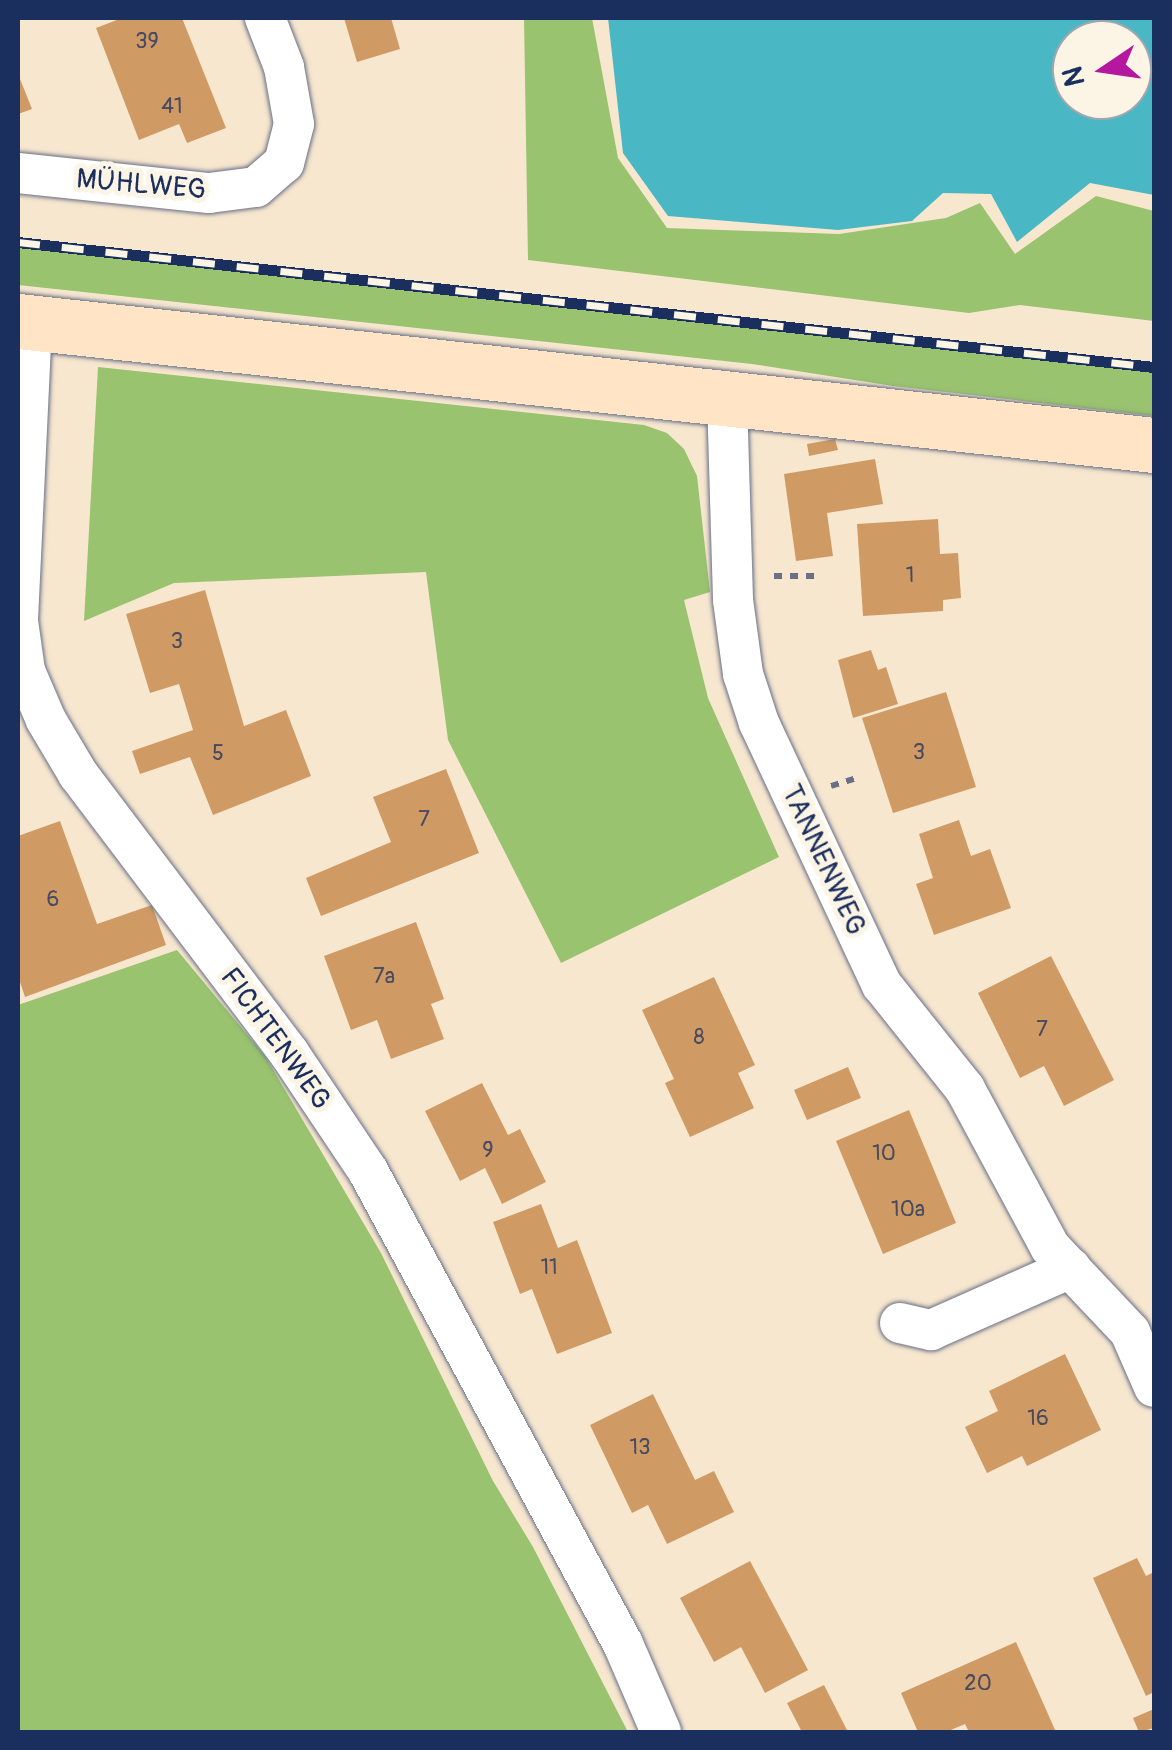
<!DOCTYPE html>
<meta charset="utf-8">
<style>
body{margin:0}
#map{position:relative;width:1172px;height:1750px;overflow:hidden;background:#f7e7cf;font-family:Pangolin,sans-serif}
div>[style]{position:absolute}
.green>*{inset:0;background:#99c36f}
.water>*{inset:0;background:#4ab8c4}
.building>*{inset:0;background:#d09a64}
.path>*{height:6px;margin-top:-3px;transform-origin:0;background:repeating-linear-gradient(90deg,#686f86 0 8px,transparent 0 16px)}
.roads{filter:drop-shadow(0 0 2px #686f86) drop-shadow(0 0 2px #686f86)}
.street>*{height:40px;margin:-20px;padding:0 20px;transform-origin:20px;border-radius:20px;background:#fff}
.secondary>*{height:55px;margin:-27.5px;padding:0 27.5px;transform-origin:27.5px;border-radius:27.5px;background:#ffe4c6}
.rail>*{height:11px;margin-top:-5.5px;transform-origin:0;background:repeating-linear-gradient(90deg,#fcf5e5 0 22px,#1b2f5e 0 44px);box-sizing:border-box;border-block:2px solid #1b2f5e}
span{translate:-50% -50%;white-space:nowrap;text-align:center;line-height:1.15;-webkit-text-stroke:10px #fcf5e5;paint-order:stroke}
.number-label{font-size:22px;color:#484a60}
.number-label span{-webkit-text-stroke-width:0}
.street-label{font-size:28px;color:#1b2f5e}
.frame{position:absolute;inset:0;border:20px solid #1b2f5e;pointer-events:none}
.north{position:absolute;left:1052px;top:20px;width:100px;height:100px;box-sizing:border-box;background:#fcf5e5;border:2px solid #a2a6af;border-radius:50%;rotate:257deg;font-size:28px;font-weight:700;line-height:40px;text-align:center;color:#1b2f5e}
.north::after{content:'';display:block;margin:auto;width:35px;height:45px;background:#b5179e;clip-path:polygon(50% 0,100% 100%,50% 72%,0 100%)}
</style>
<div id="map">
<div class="green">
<div style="clip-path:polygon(524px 18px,592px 18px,618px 158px,667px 228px,839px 234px,946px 218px,980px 203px,1015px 254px,1096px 196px,1154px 211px,1154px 321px,1020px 305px,969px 313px,528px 260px)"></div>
<div style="clip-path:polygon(18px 242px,1154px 367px,1154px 416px,893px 386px,752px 364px,18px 285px)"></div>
<div style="clip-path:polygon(98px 367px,644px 425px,667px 433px,684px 449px,697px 476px,710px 592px,684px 600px,708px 698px,779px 857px,561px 963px,448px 740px,426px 572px,174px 583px,84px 621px)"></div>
<div style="clip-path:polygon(177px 950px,265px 1056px,381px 1253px,493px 1481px,533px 1547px,628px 1732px,18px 1732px,18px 1005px)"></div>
</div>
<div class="water">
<div style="clip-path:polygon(evenodd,608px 18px,1154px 18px,1154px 195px,1090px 183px,1017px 242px,991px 194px,943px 193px,912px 221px,838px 230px,668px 216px,623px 153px,608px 18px,1072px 40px,1132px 40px,1132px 100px,1072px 100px,1072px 40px)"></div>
</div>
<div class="building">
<div style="clip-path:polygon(122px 18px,182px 18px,226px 128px,187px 143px,179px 124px,139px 140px,96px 28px)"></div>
<div style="clip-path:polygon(344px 18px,391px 18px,400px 49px,357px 62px)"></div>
<div style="clip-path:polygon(18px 74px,32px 109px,18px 114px)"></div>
<div style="clip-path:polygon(835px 439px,838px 450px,809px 456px,807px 444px)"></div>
<div style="clip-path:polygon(875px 459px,883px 504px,827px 513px,833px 556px,796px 561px,784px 474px)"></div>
<div style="clip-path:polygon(938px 519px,940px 554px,958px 553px,961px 598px,943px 600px,943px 611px,863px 616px,857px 524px)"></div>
<div style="clip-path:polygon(205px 590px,244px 726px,286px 710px,311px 776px,213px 815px,190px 757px,140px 774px,132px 751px,193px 730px,179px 684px,150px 693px,126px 614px)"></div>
<div style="clip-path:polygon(871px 650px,878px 670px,886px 667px,898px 704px,853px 718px,838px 660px)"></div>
<div style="clip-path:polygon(946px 692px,976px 787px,893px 813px,862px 718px)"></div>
<div style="clip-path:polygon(446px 769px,479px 853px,321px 916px,306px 878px,391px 842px,373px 797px)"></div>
<div style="clip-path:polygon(959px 820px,971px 856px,990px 849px,1011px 908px,934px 935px,916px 884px,933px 878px,919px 834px)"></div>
<div style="clip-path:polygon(60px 821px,97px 924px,152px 905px,166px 945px,25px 997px,18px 976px,18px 836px)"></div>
<div style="clip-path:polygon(416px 922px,444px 999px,431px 1004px,444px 1039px,391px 1059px,377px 1020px,351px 1030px,324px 956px)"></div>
<div style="clip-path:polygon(1051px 956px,1114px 1080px,1064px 1106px,1044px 1066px,1020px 1078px,978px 993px)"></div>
<div style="clip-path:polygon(714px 977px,755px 1065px,738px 1073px,754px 1108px,690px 1137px,665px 1083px,674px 1079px,642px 1010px)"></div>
<div style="clip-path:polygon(848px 1067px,861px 1098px,807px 1120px,794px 1090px)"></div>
<div style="clip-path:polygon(482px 1083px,508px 1135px,520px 1129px,546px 1182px,502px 1204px,485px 1168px,460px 1181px,425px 1111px)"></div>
<div style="clip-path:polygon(909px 1110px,956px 1223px,883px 1254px,836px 1141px)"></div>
<div style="clip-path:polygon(541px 1204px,558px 1248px,577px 1240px,612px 1333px,557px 1354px,532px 1289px,520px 1294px,493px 1222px)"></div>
<div style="clip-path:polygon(1065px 1354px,1101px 1430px,1027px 1466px,1022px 1456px,987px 1473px,965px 1427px,998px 1411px,989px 1391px)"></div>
<div style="clip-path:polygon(653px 1394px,695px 1480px,714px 1471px,734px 1512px,667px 1544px,648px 1505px,632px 1513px,590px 1425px)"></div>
<div style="clip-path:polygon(1137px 1558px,1146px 1576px,1154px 1572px,1154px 1692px,1146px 1696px,1093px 1578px)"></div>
<div style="clip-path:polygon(750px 1561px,808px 1670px,765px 1693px,741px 1647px,714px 1662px,680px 1598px)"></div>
<div style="clip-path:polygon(1016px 1642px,1056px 1732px,969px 1732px,965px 1724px,946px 1732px,918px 1732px,901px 1693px)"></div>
<div style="clip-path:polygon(824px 1685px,848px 1732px,802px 1732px,787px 1703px)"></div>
<div style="clip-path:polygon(1154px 1709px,1154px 1728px,1139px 1732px,1133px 1718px)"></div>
</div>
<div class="path">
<div style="left:774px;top:576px;width:43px"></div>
<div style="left:831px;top:786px;width:24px;rotate:-17deg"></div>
</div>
<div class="roads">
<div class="street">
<div style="left:18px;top:173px;width:192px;rotate:6deg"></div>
<div style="left:209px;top:193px;width:47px;rotate:-7.3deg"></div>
<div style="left:256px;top:187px;width:37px;rotate:-41deg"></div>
<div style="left:284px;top:163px;width:40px;rotate:-75.6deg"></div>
<div style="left:294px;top:124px;width:58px;rotate:-100deg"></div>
<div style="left:284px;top:67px;width:53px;rotate:-111.2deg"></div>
<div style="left:32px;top:323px;width:298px;rotate:92.7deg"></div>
<div style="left:18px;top:621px;width:50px;rotate:82deg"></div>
<div style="left:25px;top:671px;width:53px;rotate:66.8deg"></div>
<div style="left:46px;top:720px;width:63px;rotate:59.3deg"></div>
<div style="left:78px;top:774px;width:350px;rotate:52.9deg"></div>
<div style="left:289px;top:1053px;width:142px;rotate:56.2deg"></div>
<div style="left:368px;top:1171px;width:537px;rotate:61.67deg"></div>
<div style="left:623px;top:1644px;width:96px;rotate:66.6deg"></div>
<div style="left:727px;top:397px;width:203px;rotate:88.3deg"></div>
<div style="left:733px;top:600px;width:75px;rotate:82.3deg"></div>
<div style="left:743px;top:674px;width:52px;rotate:71.9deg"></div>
<div style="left:759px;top:723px;width:289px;rotate:64.9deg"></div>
<div style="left:882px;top:985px;width:133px;rotate:51.4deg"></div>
<div style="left:965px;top:1089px;width:179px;rotate:61.7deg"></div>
<div style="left:1050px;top:1247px;width:117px;rotate:46.7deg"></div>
<div style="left:1130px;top:1332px;width:60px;rotate:66.4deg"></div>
<div style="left:900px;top:1323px;width:32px;rotate:13deg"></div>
<div style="left:931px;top:1330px;width:153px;rotate:-23.9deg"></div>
</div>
<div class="secondary">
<div style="left:18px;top:321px;width:1143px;rotate:6.23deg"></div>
</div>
</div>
<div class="rail">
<div style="left:18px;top:242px;width:1143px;rotate:6.28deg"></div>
</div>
<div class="number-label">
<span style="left:147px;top:42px">39</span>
<span style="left:172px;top:107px">41</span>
<span style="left:910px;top:576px">1</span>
<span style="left:177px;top:642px">3</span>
<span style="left:919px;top:753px">3</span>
<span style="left:218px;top:754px">5</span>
<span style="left:424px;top:820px">7</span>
<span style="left:53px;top:900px">6</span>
<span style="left:384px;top:977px">7a</span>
<span style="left:1042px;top:1030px">7</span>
<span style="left:699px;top:1038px">8</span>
<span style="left:488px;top:1151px">9</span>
<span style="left:884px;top:1154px">10</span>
<span style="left:908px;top:1210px">10a</span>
<span style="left:549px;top:1268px">11</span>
<span style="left:1038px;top:1419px">16</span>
<span style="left:640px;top:1448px">13</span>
<span style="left:978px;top:1684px">20</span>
</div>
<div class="street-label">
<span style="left:141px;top:185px;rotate:5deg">MÜHLWEG</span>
<span style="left:823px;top:860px;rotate:65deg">TANNENWEG</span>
<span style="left:275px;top:1039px;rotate:54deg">FICHTENWEG</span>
</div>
<div class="frame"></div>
<div class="north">N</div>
</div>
